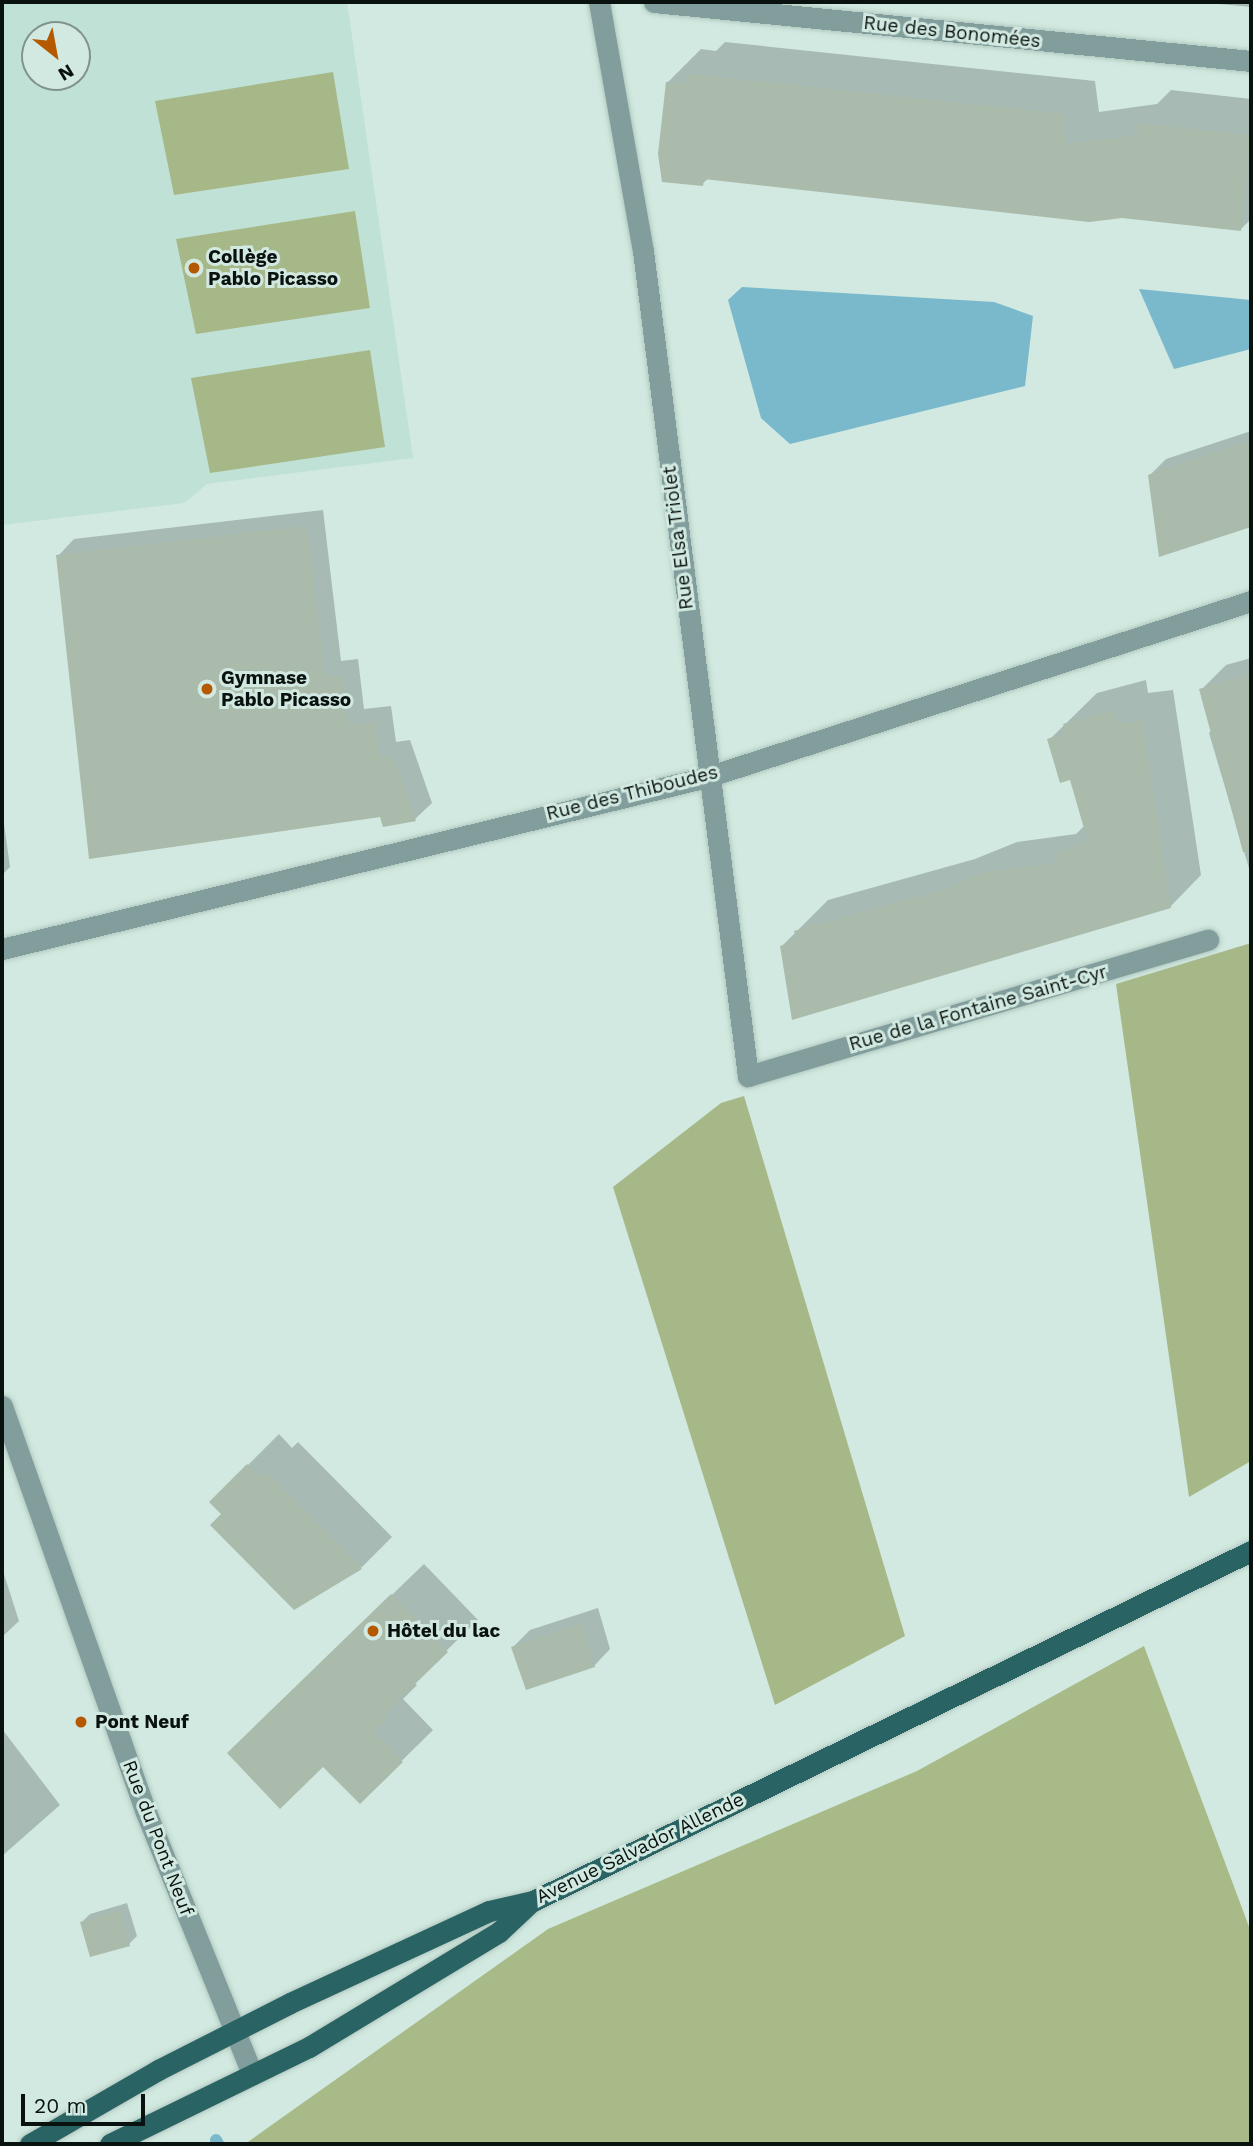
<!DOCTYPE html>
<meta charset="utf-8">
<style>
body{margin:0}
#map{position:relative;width:1253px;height:2146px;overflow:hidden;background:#d1e9e0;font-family:"Work Sans",sans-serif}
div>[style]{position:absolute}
.built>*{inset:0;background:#c0e1d5}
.green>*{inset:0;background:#a7b888}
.forest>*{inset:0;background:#a9ba89}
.water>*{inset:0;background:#7ab9cc}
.shadow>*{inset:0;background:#0003}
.stream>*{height:12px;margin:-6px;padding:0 6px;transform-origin:6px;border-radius:6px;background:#7ab9cc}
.building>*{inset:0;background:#aabaab}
.roads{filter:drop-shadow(0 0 2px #b1c7bf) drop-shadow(0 0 2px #b1c7bf)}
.minor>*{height:21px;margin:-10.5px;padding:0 10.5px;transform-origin:10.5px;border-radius:10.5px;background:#819d9c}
.major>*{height:21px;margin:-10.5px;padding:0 10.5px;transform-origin:10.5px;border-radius:10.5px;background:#2a6363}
.dots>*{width:19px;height:19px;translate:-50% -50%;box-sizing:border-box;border:4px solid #d1e9e0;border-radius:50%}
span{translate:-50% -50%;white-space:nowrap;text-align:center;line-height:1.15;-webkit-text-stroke:6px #d1e9e0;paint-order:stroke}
.street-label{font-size:19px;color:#0a120f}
.poi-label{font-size:19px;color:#0a120f;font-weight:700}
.left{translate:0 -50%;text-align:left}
.frame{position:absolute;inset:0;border:4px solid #0a120f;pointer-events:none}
.north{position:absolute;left:21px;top:21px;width:70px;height:70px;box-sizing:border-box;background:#d1e9e0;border:2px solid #81938c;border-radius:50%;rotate:149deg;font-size:19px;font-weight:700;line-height:28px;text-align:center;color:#0a120f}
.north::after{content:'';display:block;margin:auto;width:24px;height:32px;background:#b55901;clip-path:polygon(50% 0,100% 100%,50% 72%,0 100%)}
.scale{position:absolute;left:21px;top:2094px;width:124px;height:32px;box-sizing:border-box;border:4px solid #0a120f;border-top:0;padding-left:9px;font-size:21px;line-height:24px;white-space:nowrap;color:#0a120f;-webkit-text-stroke:5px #d1e9e0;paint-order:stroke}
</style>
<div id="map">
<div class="built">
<div style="clip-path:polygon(evenodd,2px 2px,347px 2px,413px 458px,207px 484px,184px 503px,2px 525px,2px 2px,35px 35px,77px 35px,77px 77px,35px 77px,35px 35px)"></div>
</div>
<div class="green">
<div style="clip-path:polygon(333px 72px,349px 169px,174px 195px,155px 101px)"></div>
<div style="clip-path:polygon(355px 211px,370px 308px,196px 334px,176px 239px)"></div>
<div style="clip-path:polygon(370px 350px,385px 447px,210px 473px,191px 378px)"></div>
<div style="clip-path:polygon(1251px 943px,1251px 1461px,1189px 1497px,1116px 984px)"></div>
<div style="clip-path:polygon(744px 1096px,905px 1636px,775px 1705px,613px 1187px,721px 1103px)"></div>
</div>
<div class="forest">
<div style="clip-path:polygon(1144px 1646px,1251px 1932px,1251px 2144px,245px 2144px,548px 1929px,917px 1771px)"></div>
</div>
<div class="water">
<div style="clip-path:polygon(742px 287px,994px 302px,1033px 316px,1025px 386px,790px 444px,761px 418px,728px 300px)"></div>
<div style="clip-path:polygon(1139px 289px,1251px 300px,1251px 349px,1174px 369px)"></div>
</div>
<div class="shadow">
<div style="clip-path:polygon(1198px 2px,1251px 2px,1251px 7px)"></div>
<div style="clip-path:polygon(725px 42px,1095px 81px,1099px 112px,1157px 104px,1171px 90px,1251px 99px,1251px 219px,1241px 229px,709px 178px,702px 184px,667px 83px,701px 49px,716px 51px)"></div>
<div style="clip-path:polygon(1251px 431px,1251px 525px,1161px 555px,1149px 476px,1166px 459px)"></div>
<div style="clip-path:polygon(323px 510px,341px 661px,358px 659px,364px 709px,391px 706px,396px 742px,410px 740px,432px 803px,415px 819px,384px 825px,382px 816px,58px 556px,74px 539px)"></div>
<div style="clip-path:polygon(1251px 658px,1251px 875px,1209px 733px,1213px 729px,1201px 690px,1226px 665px)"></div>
<div style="clip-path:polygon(1146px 680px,1148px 693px,1173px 690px,1201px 875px,1170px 907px,782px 946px,828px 900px,975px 859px,1017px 842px,1076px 834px,1085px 825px,1071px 777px,1049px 740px,1097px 693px)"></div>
<div style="clip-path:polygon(2px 809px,10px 867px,2px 875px)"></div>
<div style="clip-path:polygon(279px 1434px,292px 1448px,298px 1442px,392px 1537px,361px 1568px,223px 1514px,211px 1502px)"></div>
<div style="clip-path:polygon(424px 1564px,478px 1620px,414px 1682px,417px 1685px,403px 1699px,433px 1730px,360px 1802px,323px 1764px,260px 1722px)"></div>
<div style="clip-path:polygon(2px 1568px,19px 1621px,2px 1637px)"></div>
<div style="clip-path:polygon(598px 1608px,610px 1649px,594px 1666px,513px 1647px,530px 1630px)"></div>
<div style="clip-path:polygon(2px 1729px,60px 1805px,2px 1856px)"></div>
<div style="clip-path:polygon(127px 1903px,137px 1936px,129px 1944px,82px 1922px,90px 1914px)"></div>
</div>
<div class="stream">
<div style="left:216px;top:2140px;width:4px;rotate:63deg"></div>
</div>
<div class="building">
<div style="clip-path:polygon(690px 74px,1062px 114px,1066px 144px,1138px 135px,1136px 123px,1251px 135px,1241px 231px,1122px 218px,1089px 222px,704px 179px,703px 186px,662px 182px,658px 154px,666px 82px,689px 84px)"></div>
<div style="clip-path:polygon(1251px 441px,1251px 527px,1159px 557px,1148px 475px)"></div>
<div style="clip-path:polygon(307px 526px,325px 677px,342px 675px,348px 725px,375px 722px,379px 758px,393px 756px,416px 821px,383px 827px,380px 817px,89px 859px,56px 555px)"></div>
<div style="clip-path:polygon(1251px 674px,1251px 851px,1243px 852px,1199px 689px)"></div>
<div style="clip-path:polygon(1115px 710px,1117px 724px,1142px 720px,1171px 908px,792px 1020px,780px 946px,797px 940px,794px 931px,942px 890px,984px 872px,1056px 863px,1053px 855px,1088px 842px,1070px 780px,1060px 783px,1047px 739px,1066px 733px,1063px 724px)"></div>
<div style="clip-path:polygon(247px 1464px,259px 1478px,265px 1472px,362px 1569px,294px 1610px,210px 1525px,221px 1514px,209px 1502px)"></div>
<div style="clip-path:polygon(391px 1594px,448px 1652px,384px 1714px,388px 1718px,373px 1732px,403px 1762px,360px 1804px,323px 1767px,280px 1809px,227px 1753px)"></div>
<div style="clip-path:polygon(581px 1624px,595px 1667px,526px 1690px,511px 1647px)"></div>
<div style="clip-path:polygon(120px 1910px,130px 1946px,90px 1957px,80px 1922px)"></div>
</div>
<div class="roads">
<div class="minor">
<div style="left:599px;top:2px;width:253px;rotate:80deg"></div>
<div style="left:643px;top:251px;width:832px;rotate:82.75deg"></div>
<div style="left:748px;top:1076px;width:480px;rotate:-16.5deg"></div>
<div style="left:654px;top:2px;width:600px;rotate:5.64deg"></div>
<div style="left:2px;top:949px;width:726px;rotate:-13.71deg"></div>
<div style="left:707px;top:777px;width:572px;rotate:-17.93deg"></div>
<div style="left:2px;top:1406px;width:429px;rotate:70.5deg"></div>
<div style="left:145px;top:1810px;width:285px;rotate:67.9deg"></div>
</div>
<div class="major">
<div style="left:30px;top:2144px;width:148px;rotate:-30deg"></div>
<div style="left:158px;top:2070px;width:148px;rotate:-26.9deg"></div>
<div style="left:290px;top:2003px;width:219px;rotate:-24.8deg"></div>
<div style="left:489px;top:1911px;width:45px;rotate:-12.8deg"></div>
<div style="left:533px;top:1901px;width:799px;rotate:-25.99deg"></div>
<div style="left:110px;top:2144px;width:221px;rotate:-26deg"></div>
<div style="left:309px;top:2047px;width:222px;rotate:-31.2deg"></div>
<div style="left:499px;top:1932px;width:44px;rotate:-43.2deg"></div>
</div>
</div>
<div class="dots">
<div style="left:194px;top:268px;background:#b55901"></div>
<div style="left:207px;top:689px;background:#b55901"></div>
<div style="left:373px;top:1631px;background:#b55901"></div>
<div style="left:81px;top:1722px;background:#b55901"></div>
</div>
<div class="street-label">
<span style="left:952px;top:32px;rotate:6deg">Rue des Bonomées</span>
<span style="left:678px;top:538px;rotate:-97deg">Rue Elsa Triolet</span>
<span style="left:632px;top:793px;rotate:-14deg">Rue des Thiboudes</span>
<span style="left:978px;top:1008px;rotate:-16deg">Rue de la Fontaine Saint-Cyr</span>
<span style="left:158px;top:1838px;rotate:69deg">Rue du Pont Neuf</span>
<span style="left:640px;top:1848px;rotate:-26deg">Avenue Salvador Allende</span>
</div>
<div class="poi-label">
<span class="left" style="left:208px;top:268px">Collège<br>Pablo Picasso</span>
<span class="left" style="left:221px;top:689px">Gymnase<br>Pablo Picasso</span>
<span class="left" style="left:387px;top:1631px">Hôtel du lac</span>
<span class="left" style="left:95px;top:1722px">Pont Neuf</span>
</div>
<div class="frame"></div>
<div class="north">N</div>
<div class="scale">20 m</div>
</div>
